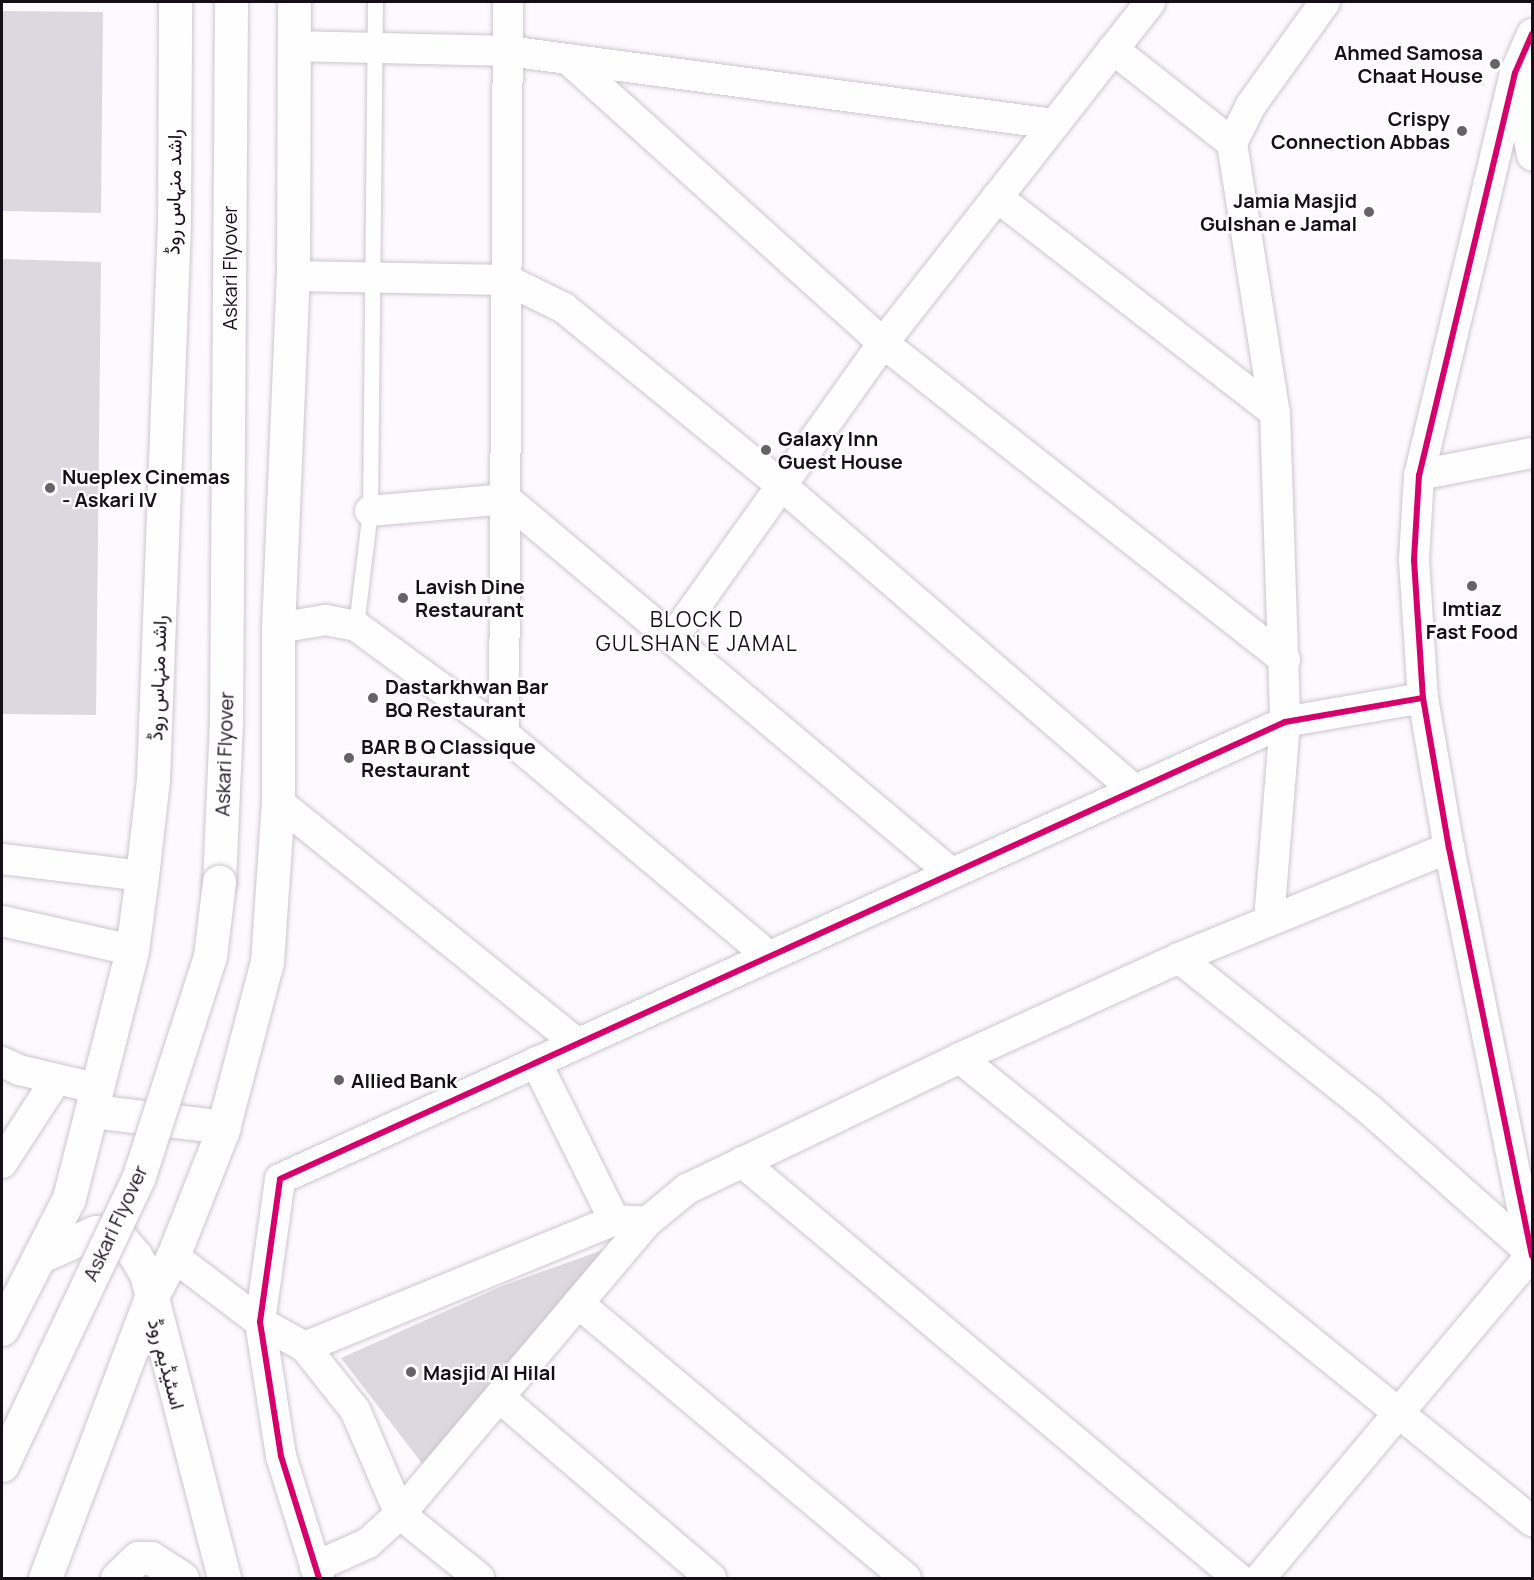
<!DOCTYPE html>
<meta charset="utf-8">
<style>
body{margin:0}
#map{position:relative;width:1534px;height:1580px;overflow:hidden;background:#fdfafe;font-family:Manrope,Vazirmatn,sans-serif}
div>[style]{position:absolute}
.building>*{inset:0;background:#ddd8df}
.roads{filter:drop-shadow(0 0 2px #cbc6cd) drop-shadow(0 0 2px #cbc6cd)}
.service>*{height:15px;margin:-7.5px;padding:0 7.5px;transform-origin:7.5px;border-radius:7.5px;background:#fffeff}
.minor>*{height:30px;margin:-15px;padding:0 15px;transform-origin:15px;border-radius:15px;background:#fffeff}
.primary>*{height:33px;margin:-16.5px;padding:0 16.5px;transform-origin:16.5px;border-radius:16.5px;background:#fffeff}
.bridges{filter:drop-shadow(0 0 2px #cbc6cd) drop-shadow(0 0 2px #cbc6cd)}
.primary-bridge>*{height:33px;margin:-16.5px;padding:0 16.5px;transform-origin:16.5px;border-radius:16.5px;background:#fffeff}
.cycleway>*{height:6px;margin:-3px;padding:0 3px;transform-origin:3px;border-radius:3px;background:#d6006c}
.dots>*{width:16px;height:16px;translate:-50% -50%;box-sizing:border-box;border:3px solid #fff;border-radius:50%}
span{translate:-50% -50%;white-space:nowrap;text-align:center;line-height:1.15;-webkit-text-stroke:4.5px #fff;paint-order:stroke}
.poi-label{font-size:20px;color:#160f18;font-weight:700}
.right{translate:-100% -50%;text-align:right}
.left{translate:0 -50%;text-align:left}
.street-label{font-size:20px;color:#160f18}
.neighbourhood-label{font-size:21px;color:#160f18;letter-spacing:1.5px}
.frame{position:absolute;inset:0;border:3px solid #160f18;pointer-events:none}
</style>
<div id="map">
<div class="building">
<div style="clip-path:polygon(2px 11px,103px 12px,101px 213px,2px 211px)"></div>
<div style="clip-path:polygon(2px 259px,101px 262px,96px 715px,2px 714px)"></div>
<div style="clip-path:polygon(611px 1247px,424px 1466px,341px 1358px,502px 1286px)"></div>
</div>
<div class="roads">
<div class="service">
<div style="left:356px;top:626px;width:116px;rotate:-83.1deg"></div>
<div style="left:370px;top:511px;width:509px;rotate:-89.44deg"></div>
</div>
<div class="minor">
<div style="left:1532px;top:34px;width:43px;rotate:113.6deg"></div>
<div style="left:1515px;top:73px;width:413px;rotate:103.4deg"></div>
<div style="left:1419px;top:475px;width:85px;rotate:93.4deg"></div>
<div style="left:1414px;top:560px;width:138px;rotate:86.3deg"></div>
<div style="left:1423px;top:698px;width:152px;rotate:80.2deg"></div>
<div style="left:1449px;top:848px;width:416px;rotate:78.5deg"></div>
<div style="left:294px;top:46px;width:214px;rotate:1.3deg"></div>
<div style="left:508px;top:51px;width:551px;rotate:7.62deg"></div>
<div style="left:1113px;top:49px;width:152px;rotate:38.3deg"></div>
<div style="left:1232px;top:143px;width:273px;rotate:81deg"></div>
<div style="left:1275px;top:413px;width:309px;rotate:88.1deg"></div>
<div style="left:1285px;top:722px;width:199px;rotate:94.6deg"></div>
<div style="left:571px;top:62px;width:420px;rotate:42deg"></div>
<div style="left:883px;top:343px;width:512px;rotate:38.26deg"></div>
<div style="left:1517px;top:81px;width:76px;rotate:78.5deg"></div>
<div style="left:1232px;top:143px;width:42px;rotate:-63.4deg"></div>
<div style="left:1251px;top:105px;width:127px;rotate:-54.3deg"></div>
<div style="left:997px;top:197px;width:352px;rotate:37.8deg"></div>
<div style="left:293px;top:276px;width:214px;rotate:1.1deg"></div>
<div style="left:507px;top:280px;width:64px;rotate:26.2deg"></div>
<div style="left:564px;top:308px;width:281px;rotate:39.2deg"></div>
<div style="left:782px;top:486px;width:465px;rotate:40.8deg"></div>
<div style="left:1419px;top:475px;width:115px;rotate:-11deg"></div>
<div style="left:370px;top:511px;width:137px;rotate:-5deg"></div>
<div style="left:506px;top:499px;width:581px;rotate:40.05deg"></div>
<div style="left:278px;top:628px;width:49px;rotate:-9.5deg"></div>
<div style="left:326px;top:620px;width:31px;rotate:11deg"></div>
<div style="left:356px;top:626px;width:183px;rotate:36.1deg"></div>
<div style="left:504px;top:734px;width:346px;rotate:40deg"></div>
<div style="left:672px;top:639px;width:364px;rotate:-54.5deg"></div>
<div style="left:883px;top:343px;width:433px;rotate:-51.9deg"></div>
<div style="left:504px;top:734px;width:732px;rotate:-89.69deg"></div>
<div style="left:278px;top:802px;width:384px;rotate:38.9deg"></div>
<div style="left:2px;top:859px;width:141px;rotate:6.9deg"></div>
<div style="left:2px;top:921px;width:133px;rotate:12.6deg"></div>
<div style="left:1179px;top:958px;width:244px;rotate:38.5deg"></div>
<div style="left:1370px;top:1110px;width:217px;rotate:41.6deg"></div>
<div style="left:1532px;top:1254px;width:423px;rotate:130deg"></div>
<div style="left:960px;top:1058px;width:736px;rotate:38.99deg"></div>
<div style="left:2px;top:1062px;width:19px;rotate:25deg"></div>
<div style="left:19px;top:1070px;width:79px;rotate:13.2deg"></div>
<div style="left:536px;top:1062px;width:176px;rotate:63.7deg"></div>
<div style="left:742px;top:1162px;width:647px;rotate:39.99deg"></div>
<div style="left:2px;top:1163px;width:99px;rotate:-57deg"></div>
<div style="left:173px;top:1256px;width:109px;rotate:37.2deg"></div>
<div style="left:260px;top:1322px;width:51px;rotate:29.1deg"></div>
<div style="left:305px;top:1347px;width:80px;rotate:51.6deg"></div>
<div style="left:355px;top:1410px;width:113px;rotate:66.6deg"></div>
<div style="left:400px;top:1514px;width:102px;rotate:39deg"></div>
<div style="left:578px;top:1303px;width:428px;rotate:40deg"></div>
<div style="left:305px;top:1347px;width:334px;rotate:-22.3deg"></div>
<div style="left:614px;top:1220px;width:33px;rotate:3deg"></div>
<div style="left:647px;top:1222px;width:52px;rotate:-39.5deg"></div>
<div style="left:687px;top:1189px;width:303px;rotate:-25.6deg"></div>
<div style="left:960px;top:1058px;width:241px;rotate:-24.5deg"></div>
<div style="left:1179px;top:958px;width:292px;rotate:-22.2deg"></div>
<div style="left:499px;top:1397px;width:279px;rotate:40.5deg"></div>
<div style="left:315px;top:1567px;width:58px;rotate:-24.4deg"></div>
<div style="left:368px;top:1543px;width:43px;rotate:-42.2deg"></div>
<div style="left:400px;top:1514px;width:382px;rotate:-49.8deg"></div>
<div style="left:319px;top:1578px;width:128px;rotate:-107.3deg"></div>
<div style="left:281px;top:1456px;width:136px;rotate:-98.9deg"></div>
<div style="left:260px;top:1322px;width:144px;rotate:-82deg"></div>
<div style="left:280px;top:1179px;width:1104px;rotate:-24.45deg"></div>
<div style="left:1285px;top:722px;width:140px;rotate:-9.9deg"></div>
</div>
<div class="primary">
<div style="left:219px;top:882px;width:160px;rotate:-87.5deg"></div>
<div style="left:226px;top:722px;width:720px;rotate:-89.6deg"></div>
<div style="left:92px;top:1111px;width:133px;rotate:6.9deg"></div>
<div style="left:41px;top:1256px;width:60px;rotate:-23.6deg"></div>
<div style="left:96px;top:1232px;width:26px;rotate:16deg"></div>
<div style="left:121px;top:1239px;width:21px;rotate:49deg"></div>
<div style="left:135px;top:1255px;width:22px;rotate:60deg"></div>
<div style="left:146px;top:1274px;width:314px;rotate:75.6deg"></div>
<div style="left:2px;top:1329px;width:147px;rotate:-62.9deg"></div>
<div style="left:69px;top:1198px;width:256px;rotate:-75.7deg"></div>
<div style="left:132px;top:950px;width:75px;rotate:-82.3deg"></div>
<div style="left:142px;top:876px;width:98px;rotate:-83.5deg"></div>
<div style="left:153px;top:779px;width:557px;rotate:-87.84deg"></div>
<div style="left:174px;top:222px;width:220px;rotate:-89.7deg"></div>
<div style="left:45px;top:1578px;width:297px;rotate:-69.3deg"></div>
<div style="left:150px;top:1300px;width:50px;rotate:-62.4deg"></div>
<div style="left:173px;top:1256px;width:133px;rotate:-68.4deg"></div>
<div style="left:222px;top:1132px;width:176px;rotate:-75.2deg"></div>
<div style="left:267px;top:962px;width:160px;rotate:-86.1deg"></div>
<div style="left:278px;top:802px;width:174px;rotate:-90deg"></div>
<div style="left:278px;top:628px;width:352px;rotate:-87.6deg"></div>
<div style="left:293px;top:276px;width:274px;rotate:-89.8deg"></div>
<div style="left:117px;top:1578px;width:29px;rotate:-44deg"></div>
<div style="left:138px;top:1558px;width:13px"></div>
<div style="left:151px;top:1558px;width:37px;rotate:33deg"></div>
</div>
</div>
<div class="bridges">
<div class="primary-bridge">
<div style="left:2px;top:1465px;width:317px;rotate:-64.6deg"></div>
<div style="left:138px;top:1179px;width:234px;rotate:-72.1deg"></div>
<div style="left:210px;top:956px;width:75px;rotate:-83.1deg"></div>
</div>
</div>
<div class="cycleway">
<div style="left:1532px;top:34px;width:43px;rotate:113.6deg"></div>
<div style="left:1515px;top:73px;width:413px;rotate:103.4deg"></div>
<div style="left:1419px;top:475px;width:85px;rotate:93.4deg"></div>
<div style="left:1414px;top:560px;width:138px;rotate:86.3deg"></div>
<div style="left:1423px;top:698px;width:152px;rotate:80.2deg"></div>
<div style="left:1449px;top:848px;width:416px;rotate:78.5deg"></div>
<div style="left:319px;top:1578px;width:128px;rotate:-107.3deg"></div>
<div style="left:281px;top:1456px;width:136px;rotate:-98.9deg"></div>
<div style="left:260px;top:1322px;width:144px;rotate:-82deg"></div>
<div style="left:280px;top:1179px;width:1104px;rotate:-24.45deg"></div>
<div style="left:1285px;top:722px;width:140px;rotate:-9.9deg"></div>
</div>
<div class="dots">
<div style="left:1495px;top:64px;background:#676168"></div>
<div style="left:1462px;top:131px;background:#676168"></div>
<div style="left:1369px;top:212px;background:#676168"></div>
<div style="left:766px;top:450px;background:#676168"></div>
<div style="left:50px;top:488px;background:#676168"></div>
<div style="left:1472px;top:586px;background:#676168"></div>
<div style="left:403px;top:598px;background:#676168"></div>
<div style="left:373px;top:698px;background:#676168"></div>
<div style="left:349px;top:758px;background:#676168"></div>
<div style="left:339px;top:1080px;background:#676168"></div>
<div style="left:411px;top:1372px;background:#676168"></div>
</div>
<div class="poi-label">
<span class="right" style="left:1483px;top:64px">Ahmed Samosa<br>Chaat House</span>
<span class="right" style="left:1450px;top:130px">Crispy<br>Connection Abbas</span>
<span class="right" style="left:1357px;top:212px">Jamia Masjid<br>Gulshan e Jamal</span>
<span class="left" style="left:778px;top:450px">Galaxy Inn<br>Guest House</span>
<span class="left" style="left:62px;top:488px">Nueplex Cinemas<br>- Askari IV</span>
<span class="left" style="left:415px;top:598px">Lavish Dine<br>Restaurant</span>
<span style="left:1472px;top:620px">Imtiaz<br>Fast Food</span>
<span class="left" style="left:385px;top:698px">Dastarkhwan Bar<br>BQ Restaurant</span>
<span class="left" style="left:361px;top:758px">BAR B Q Classique<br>Restaurant</span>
<span class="left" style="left:351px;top:1080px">Allied Bank</span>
<span class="left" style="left:423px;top:1372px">Masjid Al Hilal</span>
</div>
<div class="street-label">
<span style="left:173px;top:192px;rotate:-89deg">راشد منہاس روڈ</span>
<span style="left:229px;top:268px;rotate:-90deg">Askari Flyover</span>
<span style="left:157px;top:678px;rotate:-88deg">راشد منہاس روڈ</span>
<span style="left:224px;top:754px;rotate:-88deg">Askari Flyover</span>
<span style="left:115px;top:1223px;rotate:-65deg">Askari Flyover</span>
<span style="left:167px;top:1364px;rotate:75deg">اسٹیڈیم روڈ</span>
</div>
<div class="neighbourhood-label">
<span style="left:697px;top:631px">BLOCK D<br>GULSHAN E JAMAL</span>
</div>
<div class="frame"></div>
</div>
